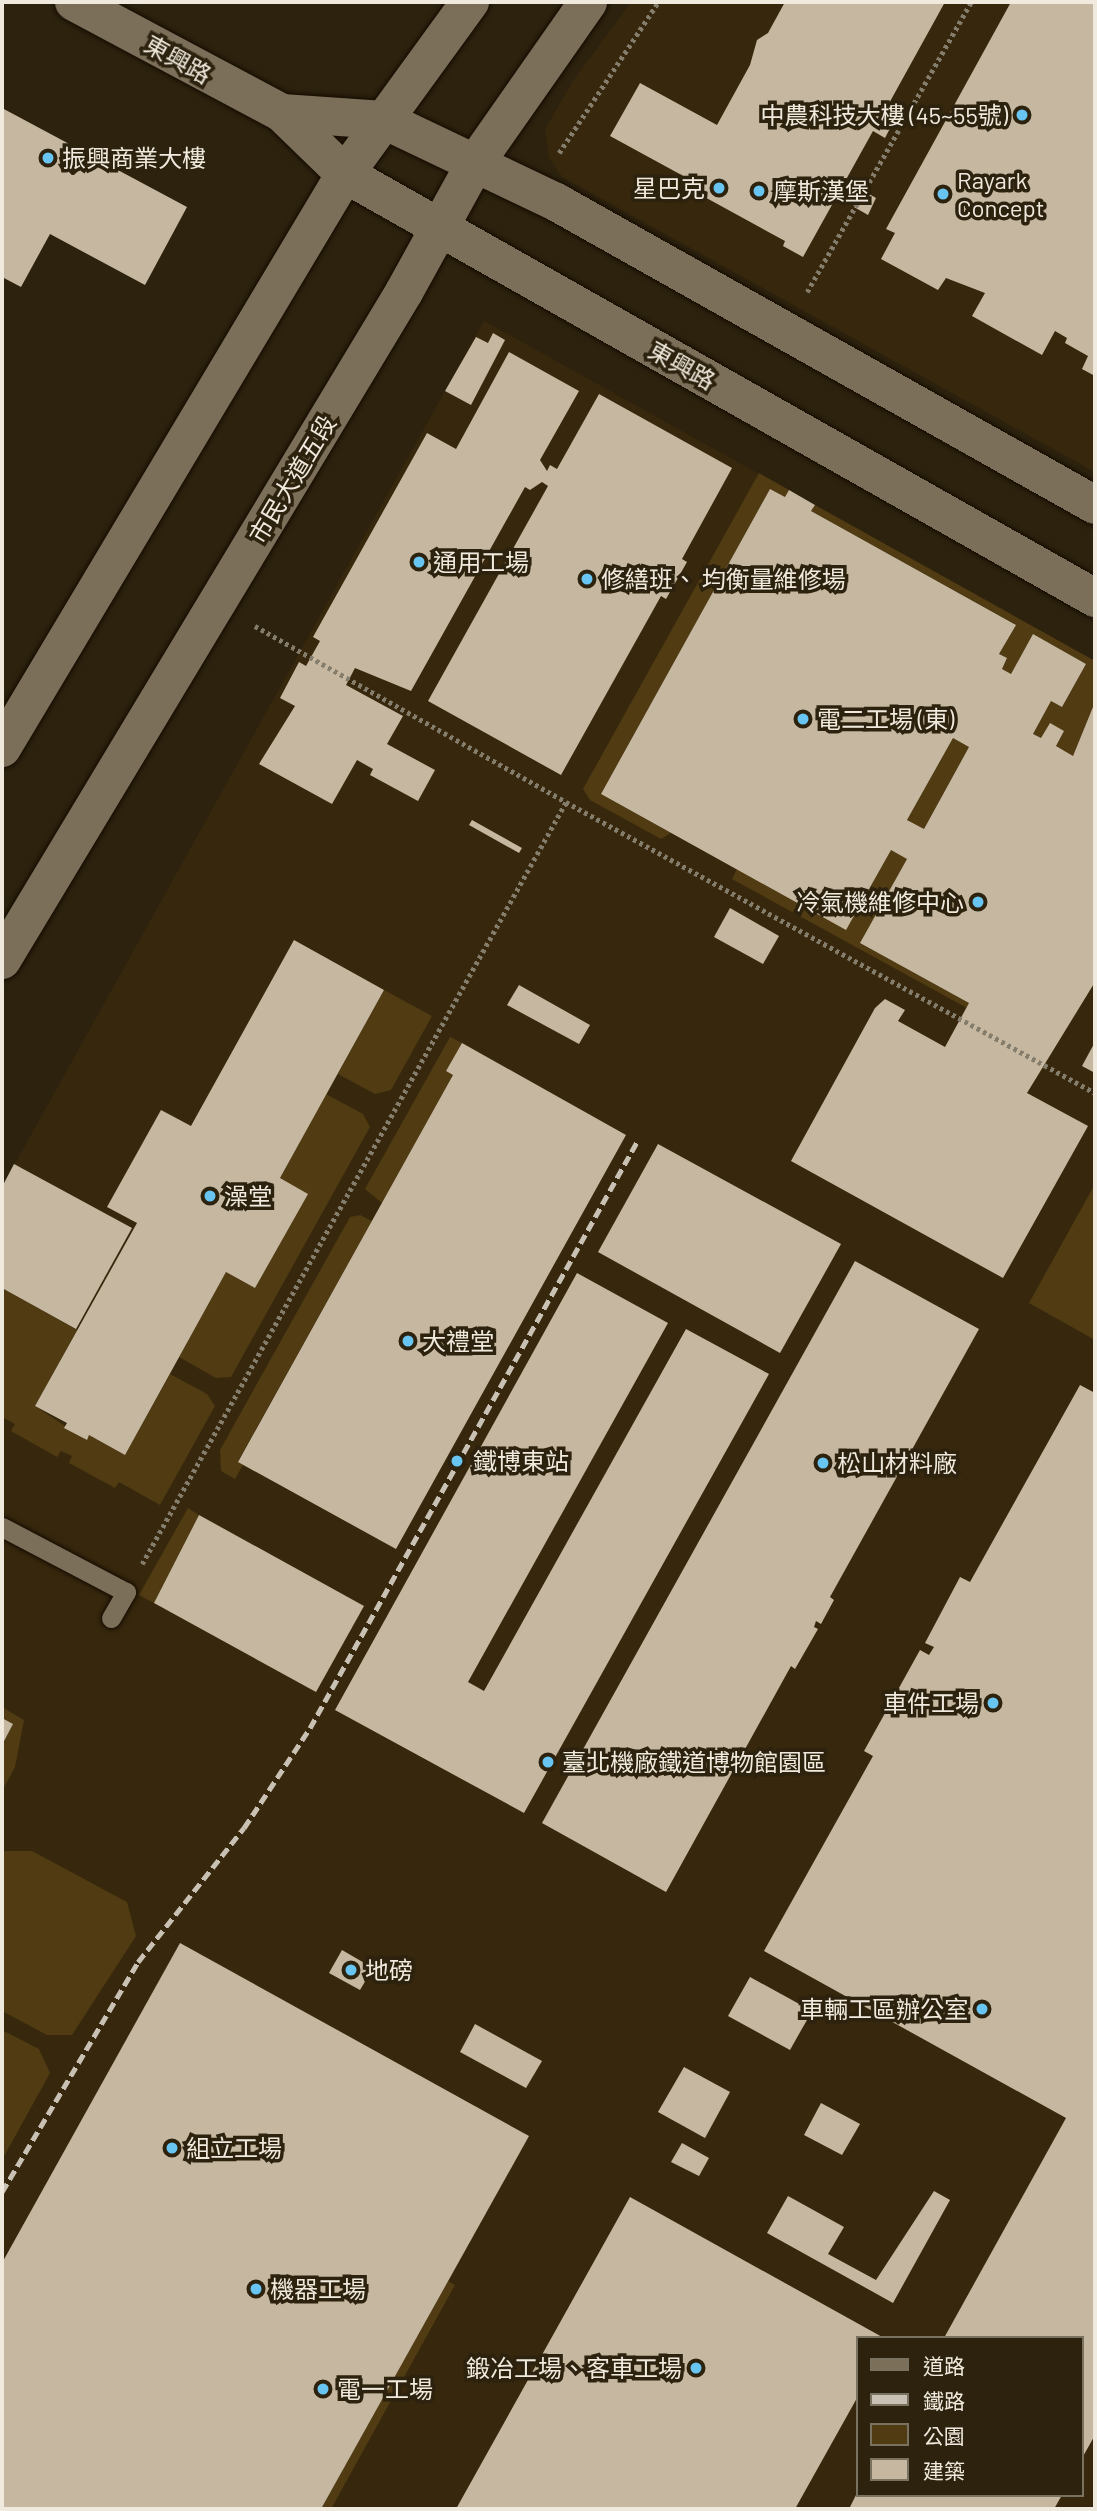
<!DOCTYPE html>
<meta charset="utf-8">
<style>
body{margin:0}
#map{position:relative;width:1097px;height:2511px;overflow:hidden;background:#2c220e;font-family:Barlow,"Noto Sans TC",sans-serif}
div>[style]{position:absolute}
.built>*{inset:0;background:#37280d}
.green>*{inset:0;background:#503b12}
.building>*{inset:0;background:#c6b8a0}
.path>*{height:4.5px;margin-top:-2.25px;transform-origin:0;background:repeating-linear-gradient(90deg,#857d6c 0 3.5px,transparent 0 7px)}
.roads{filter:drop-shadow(0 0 2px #150b00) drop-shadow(0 0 2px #150b00)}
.service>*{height:19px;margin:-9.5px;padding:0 9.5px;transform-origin:9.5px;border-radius:9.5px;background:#7c6f59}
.tertiary>*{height:38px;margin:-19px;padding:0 19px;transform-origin:19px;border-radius:19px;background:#7c6f59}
.rail>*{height:5px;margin-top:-2.5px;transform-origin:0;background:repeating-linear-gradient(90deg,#c9c1b4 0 10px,transparent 0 15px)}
.dots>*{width:19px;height:19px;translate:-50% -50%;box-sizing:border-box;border:4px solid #2c220e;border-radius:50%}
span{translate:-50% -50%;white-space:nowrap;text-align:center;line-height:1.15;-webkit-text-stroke:7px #2c220e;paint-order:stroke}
.street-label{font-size:24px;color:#f0e9dd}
.poi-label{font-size:24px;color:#f0e9dd}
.right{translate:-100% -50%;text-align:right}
.left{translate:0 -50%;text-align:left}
.frame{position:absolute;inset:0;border:4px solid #f0e9dd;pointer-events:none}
.legend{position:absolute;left:856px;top:2336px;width:228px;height:161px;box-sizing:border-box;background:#2c220e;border:2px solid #7a7261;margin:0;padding:9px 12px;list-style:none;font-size:21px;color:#f0e9dd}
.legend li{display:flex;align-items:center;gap:14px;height:35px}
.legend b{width:35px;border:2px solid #7a7261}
</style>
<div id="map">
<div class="built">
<div style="clip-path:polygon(631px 2px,1095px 2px,1095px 472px,562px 177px,549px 158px,545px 129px,573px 81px)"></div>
<div style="clip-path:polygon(evenodd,484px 321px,1095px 661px,1095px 2509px,2px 2509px,2px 1187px,484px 321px,857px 2338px,1081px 2338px,1081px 2495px,857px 2495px,857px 2338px)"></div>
</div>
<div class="green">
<div style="clip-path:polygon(759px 473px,789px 490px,785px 497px,770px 489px,601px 794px,671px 833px,661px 839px,590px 800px,583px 789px)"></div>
<div style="clip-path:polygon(815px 505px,1095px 661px,1095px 702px,1073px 756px,1056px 746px,1064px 731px,1041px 738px,1033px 734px,1051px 701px,1062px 707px,1086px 664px,1033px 634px,1011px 674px,1002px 669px,1007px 659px,999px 654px,1015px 624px,811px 511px)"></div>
<div style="clip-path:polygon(953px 738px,969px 747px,924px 829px,907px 820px)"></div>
<div style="clip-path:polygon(891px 850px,907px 859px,860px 943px,969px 1003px,967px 1008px,732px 879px,737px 869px)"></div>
<div style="clip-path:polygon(384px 990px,432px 1016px,391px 1090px,375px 1094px,338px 1074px)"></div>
<div style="clip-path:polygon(450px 1037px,462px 1043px,446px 1071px,453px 1075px,382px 1203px,365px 1189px)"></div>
<div style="clip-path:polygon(326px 1094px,363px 1114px,370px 1127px,231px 1377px,216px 1378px,179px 1357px,226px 1272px,255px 1288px,307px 1194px,280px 1178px)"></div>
<div style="clip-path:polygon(1095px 1184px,1095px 1340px,1029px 1303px)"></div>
<div style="clip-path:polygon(360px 1215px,372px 1221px,238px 1461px,243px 1465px,235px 1479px,221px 1471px,220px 1450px,350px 1217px)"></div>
<div style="clip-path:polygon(2px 1288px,77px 1330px,35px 1406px,86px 1440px,89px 1435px,125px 1455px,170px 1374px,207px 1394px,215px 1406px,160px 1505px,119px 1482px,115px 1488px,69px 1463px,72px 1456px,61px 1451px,57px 1457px,11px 1431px,15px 1424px,2px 1417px)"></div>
<div style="clip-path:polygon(188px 1508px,199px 1515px,154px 1603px,139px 1595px)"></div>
<div style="clip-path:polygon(2px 1707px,24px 1720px,15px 1767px,2px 1791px,2px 1745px,13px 1724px,2px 1718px)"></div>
<div style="clip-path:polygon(2px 1851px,32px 1851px,127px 1902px,136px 1936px,72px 2035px,47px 2035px,2px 2011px)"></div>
<div style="clip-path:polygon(2px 2030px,39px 2049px,50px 2073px,2px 2160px)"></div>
<div style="clip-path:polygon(448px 2281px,455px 2285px,331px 2509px,321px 2509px)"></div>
</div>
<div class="building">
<div style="clip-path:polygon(785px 2px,945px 2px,887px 107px,898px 113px,885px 138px,873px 131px,803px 257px,783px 246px,785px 241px,690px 189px,687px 178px,610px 136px,640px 83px,717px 125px,750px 65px,757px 40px,768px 33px)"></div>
<div style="clip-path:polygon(1011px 2px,1095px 2px,1095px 376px,1082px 369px,1088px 356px,1065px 343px,1067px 338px,1055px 331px,1042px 355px,972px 316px,985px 293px,946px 278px,938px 290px,881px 259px,895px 233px,886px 229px)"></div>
<div style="clip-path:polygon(2px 108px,187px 207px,145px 285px,50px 234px,21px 287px,2px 277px)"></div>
<div style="clip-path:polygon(864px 191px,876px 198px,868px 215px,854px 207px)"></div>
<div style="clip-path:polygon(493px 333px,505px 340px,471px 405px,445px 391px,476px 337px,488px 343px)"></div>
<div style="clip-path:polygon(509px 352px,579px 391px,540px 460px,547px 471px,550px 465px,557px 469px,599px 394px,732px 468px,682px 559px,687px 562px,666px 599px,661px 596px,561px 775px,428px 701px,548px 486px,542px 482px,530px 490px,525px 487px,411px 691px,355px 668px,346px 685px,403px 716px,387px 744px,435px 770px,418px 801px,370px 775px,373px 769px,357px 760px,332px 804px,259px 764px,295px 706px,280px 698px,299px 662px,306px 666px,320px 641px,313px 637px,427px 433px,456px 449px)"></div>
<div style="clip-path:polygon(evenodd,770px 489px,785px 497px,789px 490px,815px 505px,811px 511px,1016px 625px,999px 654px,1007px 658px,1002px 669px,1011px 674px,1033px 634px,1086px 664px,1062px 707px,1051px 701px,1033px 734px,1041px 738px,1050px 723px,1064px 731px,1056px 746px,1073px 756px,1095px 702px,1095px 982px,1027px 1093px,1088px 1126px,1003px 1278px,791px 1161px,875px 1008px,885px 999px,905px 1010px,898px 1021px,945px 1047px,969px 1003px,860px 943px,907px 859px,891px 850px,846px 930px,601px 794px,770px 489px,953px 738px,969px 747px,924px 829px,907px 820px,953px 738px)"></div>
<div style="clip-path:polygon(472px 820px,522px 848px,519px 853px,469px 825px)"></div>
<div style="clip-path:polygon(730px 908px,779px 936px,763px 964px,714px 937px)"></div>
<div style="clip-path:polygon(294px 940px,384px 990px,280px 1178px,308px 1194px,255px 1288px,226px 1272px,125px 1455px,89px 1435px,87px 1440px,64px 1428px,67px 1423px,35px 1406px,137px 1223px,107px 1207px,161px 1110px,191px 1126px)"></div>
<div style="clip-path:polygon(519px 985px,590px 1025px,579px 1044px,507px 1005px)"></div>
<div style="clip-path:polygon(1095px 1042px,1095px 1073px,1082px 1066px)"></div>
<div style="clip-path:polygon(462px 1043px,626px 1135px,396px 1549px,238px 1462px,453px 1075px,446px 1071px)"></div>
<div style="clip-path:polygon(658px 1144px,841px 1244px,780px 1353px,598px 1252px)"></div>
<div style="clip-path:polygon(14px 1164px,132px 1228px,76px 1329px,2px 1288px,2px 1187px)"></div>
<div style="clip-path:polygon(855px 1261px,979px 1329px,830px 1597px,834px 1600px,821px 1624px,816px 1621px,814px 1627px,818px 1629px,795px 1669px,791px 1666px,666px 1892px,542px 1823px)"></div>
<div style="clip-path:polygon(577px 1273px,668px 1323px,468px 1682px,484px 1691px,686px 1329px,769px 1374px,524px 1813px,335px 1710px)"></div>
<div style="clip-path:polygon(1080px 1385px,1095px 1393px,1095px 2435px,1081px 2460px,1081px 2338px,944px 2338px,1066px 2118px,764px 1951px,873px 1756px,864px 1751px,920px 1650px,929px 1655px,934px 1647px,925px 1643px,960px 1577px,970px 1582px)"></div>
<div style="clip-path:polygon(199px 1515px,364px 1606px,316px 1692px,154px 1603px)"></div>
<div style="clip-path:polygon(2px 1718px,13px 1724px,2px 1745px)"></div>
<div style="clip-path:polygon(180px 1943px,529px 2136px,321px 2509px,2px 2509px,2px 2263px)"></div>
<div style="clip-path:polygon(342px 1950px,373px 1968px,360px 1990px,329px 1973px)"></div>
<div style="clip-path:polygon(750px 1977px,812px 2011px,790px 2050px,728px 2016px)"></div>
<div style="clip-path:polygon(475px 2024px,542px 2061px,526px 2088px,460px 2052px)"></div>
<div style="clip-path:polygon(684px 2067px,730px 2092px,705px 2138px,658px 2112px)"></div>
<div style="clip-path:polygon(821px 2103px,860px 2124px,842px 2155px,804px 2135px)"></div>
<div style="clip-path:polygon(682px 2143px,709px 2158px,699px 2176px,671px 2162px)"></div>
<div style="clip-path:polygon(934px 2191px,950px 2200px,893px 2303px,767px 2233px,788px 2196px,844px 2227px,828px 2254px,876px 2280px)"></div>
<div style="clip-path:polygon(630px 2197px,884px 2338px,857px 2338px,857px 2398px,795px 2509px,456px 2509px)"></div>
<div style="clip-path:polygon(856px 2495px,1062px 2495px,1054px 2509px,849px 2509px)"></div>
</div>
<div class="path">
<div style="left:559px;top:153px;width:181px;rotate:-56.7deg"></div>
<div style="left:807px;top:292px;width:333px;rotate:-60.5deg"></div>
<div style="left:255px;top:626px;width:357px;rotate:29.5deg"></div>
<div style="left:142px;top:1564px;width:872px;rotate:-60.91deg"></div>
<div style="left:566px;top:802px;width:604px;rotate:28.81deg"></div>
</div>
<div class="roads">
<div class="service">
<div style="left:2px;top:1527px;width:140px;rotate:27.7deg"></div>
<div style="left:126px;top:1592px;width:30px;rotate:120deg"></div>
</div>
<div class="tertiary">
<div style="left:74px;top:2px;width:236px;rotate:28.1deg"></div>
<div style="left:282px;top:113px;width:88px;rotate:44.1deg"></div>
<div style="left:345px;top:174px;width:862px;rotate:29.48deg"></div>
<div style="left:282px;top:113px;width:102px;rotate:3.9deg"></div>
<div style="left:384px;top:120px;width:191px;rotate:25.5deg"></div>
<div style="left:556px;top:202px;width:618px;rotate:29.34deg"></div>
<div style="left:2px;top:748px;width:669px;rotate:-59.14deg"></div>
<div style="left:345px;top:174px;width:213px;rotate:-54deg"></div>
<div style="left:2px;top:960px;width:780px;rotate:-58.96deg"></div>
<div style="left:404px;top:292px;width:145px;rotate:-61.1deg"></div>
<div style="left:474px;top:165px;width:199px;rotate:-55deg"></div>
</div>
</div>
<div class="rail">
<div style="left:2px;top:2192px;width:267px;rotate:-59.4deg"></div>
<div style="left:138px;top:1962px;width:171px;rotate:-51.7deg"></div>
<div style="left:244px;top:1828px;width:120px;rotate:-56.6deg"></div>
<div style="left:310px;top:1728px;width:671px;rotate:-60.84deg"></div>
</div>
<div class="dots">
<div style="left:1022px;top:115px;background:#68c4f0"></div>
<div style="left:48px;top:158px;background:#68c4f0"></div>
<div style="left:719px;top:188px;background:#68c4f0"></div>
<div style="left:759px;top:191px;background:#68c4f0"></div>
<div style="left:943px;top:194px;background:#68c4f0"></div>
<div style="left:419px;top:562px;background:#68c4f0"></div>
<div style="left:587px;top:579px;background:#68c4f0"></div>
<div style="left:803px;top:719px;background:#68c4f0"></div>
<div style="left:978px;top:902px;background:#68c4f0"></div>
<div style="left:210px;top:1196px;background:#68c4f0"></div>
<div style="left:408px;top:1341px;background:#68c4f0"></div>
<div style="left:457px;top:1461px;background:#68c4f0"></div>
<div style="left:823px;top:1463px;background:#68c4f0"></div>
<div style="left:993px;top:1703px;background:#68c4f0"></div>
<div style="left:548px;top:1762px;background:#68c4f0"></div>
<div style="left:351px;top:1970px;background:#68c4f0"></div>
<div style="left:982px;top:2009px;background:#68c4f0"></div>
<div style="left:172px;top:2148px;background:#68c4f0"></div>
<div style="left:256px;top:2289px;background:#68c4f0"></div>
<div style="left:696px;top:2368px;background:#68c4f0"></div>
<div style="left:323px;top:2389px;background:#68c4f0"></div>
</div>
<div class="street-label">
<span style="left:178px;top:59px;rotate:29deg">東興路</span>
<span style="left:682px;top:365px;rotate:29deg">東興路</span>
<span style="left:292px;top:479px;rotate:-59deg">市民大道五段</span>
</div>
<div class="poi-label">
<span class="right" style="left:1008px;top:115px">中農科技大樓 (45~55號)</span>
<span class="left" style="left:62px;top:158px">振興商業大樓</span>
<span class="left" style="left:957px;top:194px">Rayark<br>Concept</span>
<span class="right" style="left:705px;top:188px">星巴克</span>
<span class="left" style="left:773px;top:191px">摩斯漢堡</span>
<span class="left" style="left:433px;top:562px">通用工場</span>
<span class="left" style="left:601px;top:579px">修繕班、 均衡量維修場</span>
<span class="left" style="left:817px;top:719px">電二工場 (東)</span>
<span class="right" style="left:964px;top:902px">冷氣機維修中心</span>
<span class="left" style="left:224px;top:1196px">澡堂</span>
<span class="left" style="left:422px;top:1341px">大禮堂</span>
<span class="left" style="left:473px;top:1461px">鐵博東站</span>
<span class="left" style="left:837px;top:1463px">松山材料廠</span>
<span class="right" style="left:979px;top:1703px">車件工場</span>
<span class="left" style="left:562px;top:1762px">臺北機廠鐵道博物館園區</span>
<span class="left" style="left:365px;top:1970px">地磅</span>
<span class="right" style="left:968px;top:2009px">車輛工區辦公室</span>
<span class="left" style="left:186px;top:2148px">組立工場</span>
<span class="left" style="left:270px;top:2289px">機器工場</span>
<span class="right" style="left:682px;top:2368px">鍛冶工場、客車工場</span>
<span class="left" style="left:337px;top:2389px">電一工場</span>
</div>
<div class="frame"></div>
<ul class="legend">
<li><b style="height:9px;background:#7c6f59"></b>道路</li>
<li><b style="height:9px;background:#c9c1b4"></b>鐵路</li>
<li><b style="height:19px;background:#503b12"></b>公園</li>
<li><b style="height:19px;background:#c6b8a0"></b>建築</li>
</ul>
</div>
